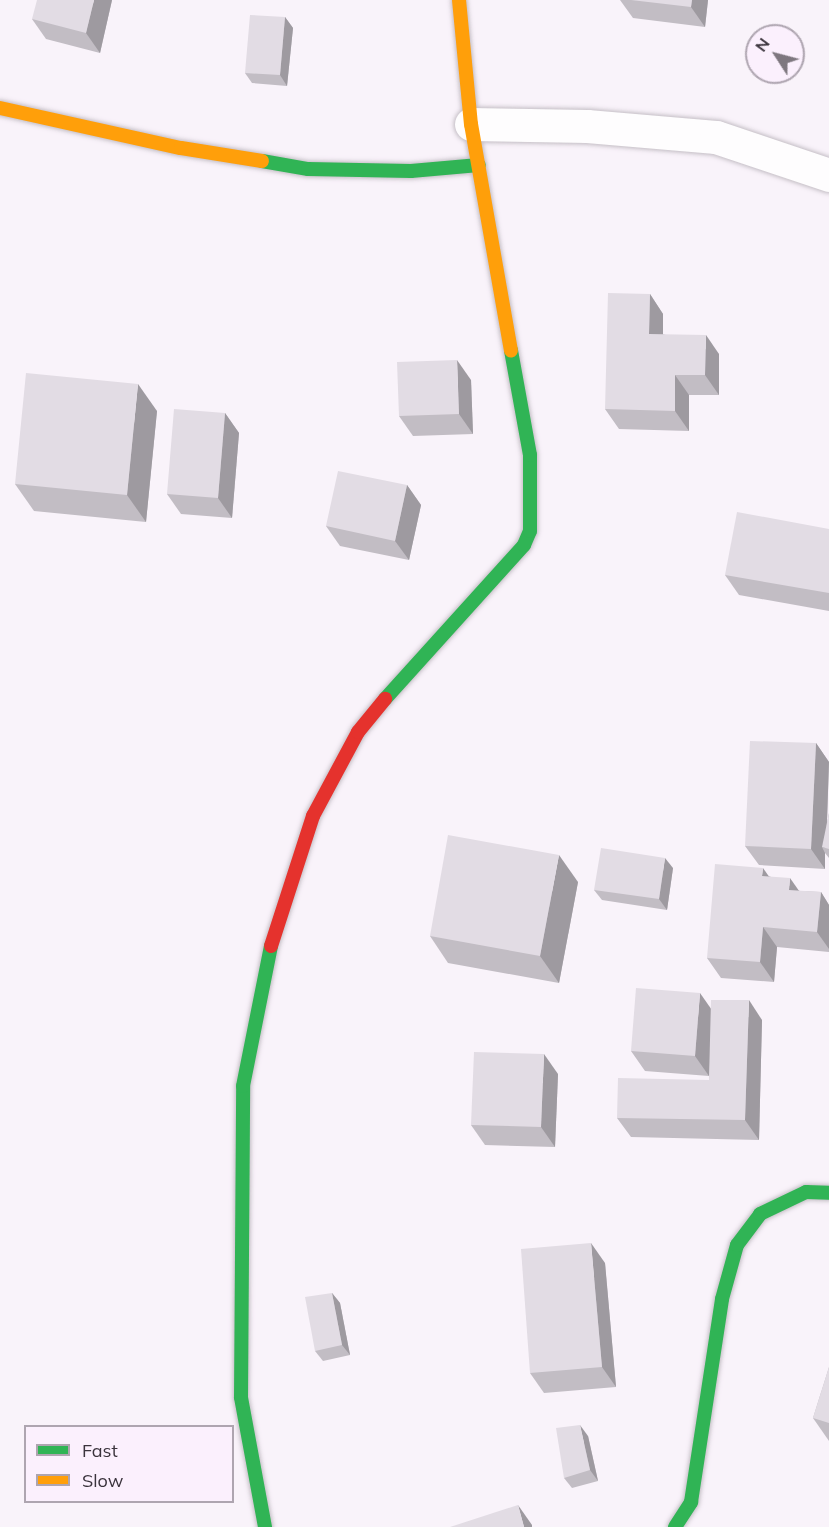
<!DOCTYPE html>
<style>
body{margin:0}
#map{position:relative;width:829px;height:1527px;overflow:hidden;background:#f9f3fa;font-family:Mulish,sans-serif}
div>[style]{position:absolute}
.roads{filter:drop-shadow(0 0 2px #c5bfc6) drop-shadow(0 0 2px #c5bfc6)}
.street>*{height:33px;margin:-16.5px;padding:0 16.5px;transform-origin:16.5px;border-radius:16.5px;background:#fefdfe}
.fast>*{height:14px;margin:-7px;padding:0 7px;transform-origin:7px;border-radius:7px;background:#30b455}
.slow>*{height:14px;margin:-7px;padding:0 7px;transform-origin:7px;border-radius:7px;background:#ff9f0a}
.jam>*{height:14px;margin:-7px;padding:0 7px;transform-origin:7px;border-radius:7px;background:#e5322d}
.wall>*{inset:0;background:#c2bdc4}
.shaded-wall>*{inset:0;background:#9e9aa0}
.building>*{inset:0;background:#e2dce4}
span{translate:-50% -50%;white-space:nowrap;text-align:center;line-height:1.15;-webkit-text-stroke:4.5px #fbf0fd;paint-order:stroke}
.legend{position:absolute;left:24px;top:1425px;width:210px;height:78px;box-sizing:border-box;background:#fbf0fd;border:2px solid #aea5b0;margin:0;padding:8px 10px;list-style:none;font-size:18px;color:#3b343d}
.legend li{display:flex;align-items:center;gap:12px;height:30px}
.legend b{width:30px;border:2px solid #aea5b0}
.north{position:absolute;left:745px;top:24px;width:60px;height:60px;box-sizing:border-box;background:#fbf0fd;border:2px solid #aea5b0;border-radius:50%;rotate:306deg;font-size:16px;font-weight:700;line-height:24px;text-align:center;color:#3b343d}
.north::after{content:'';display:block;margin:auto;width:21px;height:27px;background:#7e777f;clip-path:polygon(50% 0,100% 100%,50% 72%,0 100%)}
</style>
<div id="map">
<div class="roads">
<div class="street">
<div style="left:471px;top:124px;width:116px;rotate:1deg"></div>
<div style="left:587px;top:126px;width:129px;rotate:4.9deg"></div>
<div style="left:716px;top:137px;width:119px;rotate:18.6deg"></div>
</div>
<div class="fast">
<div style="left:262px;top:161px;width:47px;rotate:9.9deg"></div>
<div style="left:308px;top:169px;width:103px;rotate:1.1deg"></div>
<div style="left:411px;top:171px;width:68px;rotate:-5deg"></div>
<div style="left:385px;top:699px;width:207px;rotate:-47.9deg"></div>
<div style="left:524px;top:545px;width:15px;rotate:-67deg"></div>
<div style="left:530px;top:531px;width:76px;rotate:-90deg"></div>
<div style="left:530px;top:455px;width:107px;rotate:-100.3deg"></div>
<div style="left:265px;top:1527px;width:132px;rotate:-100.5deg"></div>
<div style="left:241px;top:1397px;width:311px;rotate:-89.6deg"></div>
<div style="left:243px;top:1086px;width:143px;rotate:-78.7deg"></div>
<div style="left:675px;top:1527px;width:30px;rotate:-57deg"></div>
<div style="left:691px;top:1502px;width:205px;rotate:-81.3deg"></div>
<div style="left:722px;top:1299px;width:56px;rotate:-74.5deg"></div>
<div style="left:737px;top:1245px;width:39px;rotate:-53deg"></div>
<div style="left:760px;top:1214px;width:51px;rotate:-25.6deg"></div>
<div style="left:806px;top:1192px;width:23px;rotate:2deg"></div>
</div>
<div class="slow">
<div style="left:459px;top:0;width:125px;rotate:84.5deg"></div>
<div style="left:471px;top:124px;width:230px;rotate:80deg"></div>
<div style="left:0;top:108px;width:185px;rotate:12.5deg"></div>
<div style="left:181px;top:148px;width:82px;rotate:9.1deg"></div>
</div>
<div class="jam">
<div style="left:271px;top:946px;width:137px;rotate:-72.1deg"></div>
<div style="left:313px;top:816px;width:95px;rotate:-61.8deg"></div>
<div style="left:358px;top:732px;width:43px;rotate:-50.7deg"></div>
</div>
</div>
<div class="wall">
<div style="clip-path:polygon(112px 0,100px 53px,46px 39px,32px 19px)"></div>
<div style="clip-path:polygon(620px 0,708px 0,705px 27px,633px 18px)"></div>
<div style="clip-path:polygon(285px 17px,293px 28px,287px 86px,252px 83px,245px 73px)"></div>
<div style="clip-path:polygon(650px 294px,663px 314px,663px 334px,719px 354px,719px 395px,689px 395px,689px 431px,619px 429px,605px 409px)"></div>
<div style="clip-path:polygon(471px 380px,473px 434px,413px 436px,399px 416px)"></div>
<div style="clip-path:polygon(157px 411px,146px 522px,34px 511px,15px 484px)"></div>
<div style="clip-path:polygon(225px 413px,239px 433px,232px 518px,181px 514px,167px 494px)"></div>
<div style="clip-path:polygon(407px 485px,421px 505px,409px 560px,340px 546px,326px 526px)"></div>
<div style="clip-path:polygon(829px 529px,829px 611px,739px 595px,725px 575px)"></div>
<div style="clip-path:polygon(816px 743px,829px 762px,827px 824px,829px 813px,829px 858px,825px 853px,825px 869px,759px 865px,745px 846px)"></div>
<div style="clip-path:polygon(673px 868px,667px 910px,602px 900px,594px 890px)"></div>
<div style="clip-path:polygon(769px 876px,800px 891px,821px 892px,829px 905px,829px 952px,777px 947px,774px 982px,721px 978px,707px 958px)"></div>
<div style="clip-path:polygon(578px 882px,559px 983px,448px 963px,430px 936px)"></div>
<div style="clip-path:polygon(711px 1009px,762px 1020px,759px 1140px,631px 1137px,617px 1118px,709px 1080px,709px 1076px,645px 1071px,631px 1051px)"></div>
<div style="clip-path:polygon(558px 1074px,555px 1147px,485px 1145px,471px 1125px)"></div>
<div style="clip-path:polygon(605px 1263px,616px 1387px,544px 1393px,530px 1373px)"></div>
<div style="clip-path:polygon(332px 1293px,340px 1303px,350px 1355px,323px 1361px,315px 1351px)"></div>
<div style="clip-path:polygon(829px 1367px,829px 1441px,813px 1418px)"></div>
<div style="clip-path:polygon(588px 1436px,598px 1481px,572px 1488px,564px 1478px)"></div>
</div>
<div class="shaded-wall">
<div style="clip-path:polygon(94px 0,112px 0,100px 53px,86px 33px)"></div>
<div style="clip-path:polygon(692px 0,708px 0,705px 27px,691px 7px)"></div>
<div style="clip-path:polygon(285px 17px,293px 28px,287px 86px,280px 75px)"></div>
<div style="clip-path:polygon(650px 294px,663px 314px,663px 354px,649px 334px)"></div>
<div style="clip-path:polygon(706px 335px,719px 354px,719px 395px,705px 375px)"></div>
<div style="clip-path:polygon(457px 360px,471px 380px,473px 434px,459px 414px)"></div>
<div style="clip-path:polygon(675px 375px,689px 395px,689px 431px,675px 411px)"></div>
<div style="clip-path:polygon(138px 384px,157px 411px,146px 522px,127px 495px)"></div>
<div style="clip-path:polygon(225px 413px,239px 433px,232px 518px,218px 498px)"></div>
<div style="clip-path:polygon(407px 485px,421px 505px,409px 560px,395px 541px)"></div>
<div style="clip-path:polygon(816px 743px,829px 762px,826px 848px,822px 847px,825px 853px,825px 869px,811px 849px)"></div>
<div style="clip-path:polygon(559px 855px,578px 882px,559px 983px,540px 956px)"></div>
<div style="clip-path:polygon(665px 858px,673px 868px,667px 910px,659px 899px)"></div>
<div style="clip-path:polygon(763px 868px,777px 888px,762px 876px)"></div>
<div style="clip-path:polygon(790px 878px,804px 898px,789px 890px)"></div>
<div style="clip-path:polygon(821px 892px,829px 905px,829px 949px,817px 932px)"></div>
<div style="clip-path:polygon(763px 927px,777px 947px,774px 982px,760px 962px)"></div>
<div style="clip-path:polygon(700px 993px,714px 1013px,709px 1076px,695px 1056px)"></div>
<div style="clip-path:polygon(749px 1000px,762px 1020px,759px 1140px,745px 1120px)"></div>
<div style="clip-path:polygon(544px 1054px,558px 1074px,555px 1147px,541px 1127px)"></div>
<div style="clip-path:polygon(591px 1243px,605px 1263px,616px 1387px,602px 1367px)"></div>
<div style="clip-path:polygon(332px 1293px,340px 1303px,350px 1355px,342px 1345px)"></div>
<div style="clip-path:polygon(580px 1425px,588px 1436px,598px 1481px,590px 1470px)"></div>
<div style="clip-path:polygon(518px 1505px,532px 1525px,532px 1527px,524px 1527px)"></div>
</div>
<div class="building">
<div style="clip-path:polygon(37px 0,94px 0,86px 33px,32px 19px)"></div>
<div style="clip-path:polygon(631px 0,692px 0,691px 7px)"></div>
<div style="clip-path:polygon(250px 15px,285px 17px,280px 75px,245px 73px)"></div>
<div style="clip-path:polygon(608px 293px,650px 294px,649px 334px,706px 335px,705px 375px,675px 375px,675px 411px,605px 409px)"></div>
<div style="clip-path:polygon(457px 360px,459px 414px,399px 416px,397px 362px)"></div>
<div style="clip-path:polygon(26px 373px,138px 384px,127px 495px,15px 484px)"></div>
<div style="clip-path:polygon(174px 409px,225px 413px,218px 498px,167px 494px)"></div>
<div style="clip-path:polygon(338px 471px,407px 485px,395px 541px,326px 526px)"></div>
<div style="clip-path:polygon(737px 512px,829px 529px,829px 593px,725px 575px)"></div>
<div style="clip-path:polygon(750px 741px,816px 743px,811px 849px,745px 846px)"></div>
<div style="clip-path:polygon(829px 813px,829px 849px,822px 847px)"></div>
<div style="clip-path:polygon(448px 835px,559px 855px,540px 956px,430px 936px)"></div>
<div style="clip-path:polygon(601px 848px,665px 858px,659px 899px,594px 890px)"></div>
<div style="clip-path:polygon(715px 864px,763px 868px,762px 876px,790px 878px,789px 890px,821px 892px,817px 932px,763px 927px,760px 962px,707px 958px)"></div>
<div style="clip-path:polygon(636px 988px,700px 993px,695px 1056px,631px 1051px)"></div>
<div style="clip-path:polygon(711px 1000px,749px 1000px,745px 1120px,617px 1118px,618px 1078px,709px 1080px)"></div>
<div style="clip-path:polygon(474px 1052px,544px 1054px,541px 1127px,471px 1125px)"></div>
<div style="clip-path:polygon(591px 1243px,602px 1367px,530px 1373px,521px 1249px)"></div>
<div style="clip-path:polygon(332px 1293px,342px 1345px,315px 1351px,305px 1297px)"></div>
<div style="clip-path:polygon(829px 1367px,829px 1423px,813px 1418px)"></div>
<div style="clip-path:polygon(580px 1425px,590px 1470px,564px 1478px,556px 1428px)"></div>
<div style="clip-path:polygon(518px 1505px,524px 1527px,450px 1527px)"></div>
</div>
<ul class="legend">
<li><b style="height:8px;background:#30b455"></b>Fast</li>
<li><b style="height:8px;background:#ff9f0a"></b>Slow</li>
</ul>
<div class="north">N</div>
</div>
